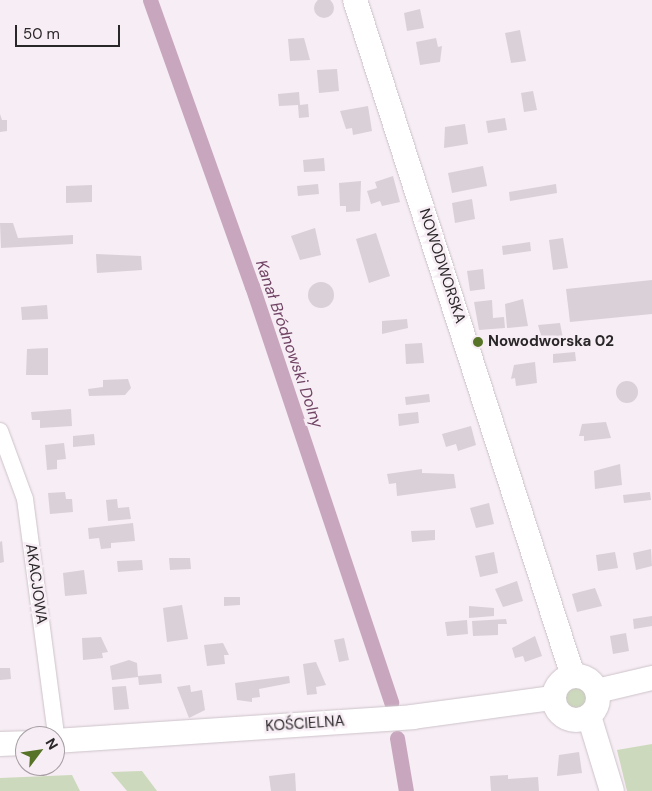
<!DOCTYPE html>
<meta charset="utf-8">
<style>
body{margin:0}
#map{position:relative;width:652px;height:791px;overflow:hidden;background:#f7edf4;font-family:"DM Sans",sans-serif}
div>[style]{position:absolute}
.green>*{inset:0;background:#ccd9bc}
.round{border-radius:50%}
.canal>*{height:15px;margin:-7.5px;padding:0 7.5px;transform-origin:7.5px;border-radius:7.5px;background:#c8a7be}
.building>*{inset:0;background:#dad0d7}
.roads{filter:drop-shadow(0 0 1px #cdc3ca) drop-shadow(0 0 1px #cdc3ca)}
.street>*{height:16px;margin:-8px;padding:0 8px;transform-origin:8px;border-radius:8px;background:#fff}
.secondary>*{height:24px;margin:-12px;padding:0 12px;transform-origin:12px;border-radius:12px;background:#fff}
.secondary>.ring{margin:-12px;padding:0;box-sizing:content-box;background:none;border:24px solid #fff;border-radius:50%}
.dots>*{width:14px;height:14px;translate:-50% -50%;box-sizing:border-box;border:2px solid #f7edf4;border-radius:50%}
span{translate:-50% -50%;white-space:nowrap;text-align:center;line-height:1.15;-webkit-text-stroke:5px #f7edf4;paint-order:stroke}
.street-label{font-size:15px;color:#2a2729}
.poi-label{font-size:15px;color:#2a2729;font-weight:700}
.left{translate:0 -50%;text-align:left}
.water-label{font-size:16px;color:#704364;font-style:italic}
.north{position:absolute;left:15px;top:726px;width:50px;height:50px;box-sizing:border-box;background:#f7edf4;border:1px solid #a59ea3;border-radius:50%;rotate:59deg;font-size:14px;font-weight:700;line-height:20px;text-align:center;color:#2a2729}
.north::after{content:'';display:block;margin:auto;width:18px;height:22px;background:#577327;clip-path:polygon(50% 0,100% 100%,50% 72%,0 100%)}
.scale{position:absolute;left:15px;top:25px;width:105px;height:22px;box-sizing:border-box;border:2px solid #2a2729;border-top:0;padding-left:6px;font-size:15px;line-height:18px;white-space:nowrap;color:#2a2729;-webkit-text-stroke:4px #f7edf4;paint-order:stroke}
</style>
<div id="map">
<div class="green">
<div class="round" style="left:564px;top:687px;width:22px;height:22px"></div>
<div style="clip-path:polygon(652px 744px,652px 791px,627px 791px,617px 750px)"></div>
<div style="clip-path:polygon(142px 771px,157px 791px,127px 791px,111px 772px)"></div>
<div style="clip-path:polygon(72px 775px,80px 791px,0 791px,0 778px)"></div>
</div>
<div class="canal">
<div style="left:150px;top:0;width:304px;rotate:70.4deg"></div>
<div style="left:252px;top:286px;width:439px;rotate:71.5deg"></div>
<div style="left:397px;top:738px;width:54px;rotate:80.4deg"></div>
</div>
<div class="building">
<div class="round" style="left:314px;top:-2px;width:20px;height:20px"></div>
<div style="clip-path:polygon(420px 9px,424px 28px,407px 31px,404px 13px)"></div>
<div style="clip-path:polygon(520px 30px,526px 61px,511px 63px,505px 33px)"></div>
<div style="clip-path:polygon(304px 38px,310px 60px,290px 61px,288px 39px)"></div>
<div style="clip-path:polygon(436px 38px,438px 47px,442px 46px,440px 62px,420px 65px,416px 42px)"></div>
<div style="clip-path:polygon(337px 69px,339px 91px,319px 93px,317px 70px)"></div>
<div style="clip-path:polygon(533px 91px,537px 110px,524px 112px,521px 93px)"></div>
<div style="clip-path:polygon(299px 92px,300px 105px,308px 104px,309px 117px,299px 118px,298px 105px,279px 106px,278px 94px)"></div>
<div style="clip-path:polygon(368px 106px,372px 131px,353px 135px,352px 128px,346px 129px,340px 111px)"></div>
<div style="clip-path:polygon(0 114px,2px 120px,7px 120px,7px 131px,0 132px)"></div>
<div style="clip-path:polygon(505px 118px,507px 130px,488px 133px,486px 121px)"></div>
<div style="clip-path:polygon(465px 124px,468px 144px,444px 148px,445px 127px)"></div>
<div style="clip-path:polygon(324px 158px,325px 171px,304px 172px,303px 160px)"></div>
<div style="clip-path:polygon(483px 166px,487px 186px,452px 193px,448px 173px)"></div>
<div style="clip-path:polygon(393px 176px,400px 202px,382px 206px,380px 201px,371px 204px,367px 191px,377px 188px,375px 182px)"></div>
<div style="clip-path:polygon(361px 181px,360px 211px,346px 212px,346px 206px,340px 206px,339px 183px)"></div>
<div style="clip-path:polygon(318px 184px,319px 194px,298px 196px,297px 186px)"></div>
<div style="clip-path:polygon(556px 184px,557px 193px,510px 201px,509px 192px)"></div>
<div style="clip-path:polygon(92px 185px,92px 202px,66px 203px,66px 186px)"></div>
<div style="clip-path:polygon(472px 199px,475px 219px,455px 223px,452px 203px)"></div>
<div style="clip-path:polygon(0 223px,13px 223px,18px 238px,73px 235px,73px 244px,1px 248px)"></div>
<div style="clip-path:polygon(315px 228px,321px 255px,300px 260px,291px 236px)"></div>
<div style="clip-path:polygon(376px 233px,390px 276px,369px 283px,356px 239px)"></div>
<div style="clip-path:polygon(563px 238px,568px 268px,553px 270px,549px 240px)"></div>
<div style="clip-path:polygon(530px 242px,531px 251px,503px 255px,502px 246px)"></div>
<div style="clip-path:polygon(96px 254px,141px 256px,142px 270px,97px 273px)"></div>
<div style="clip-path:polygon(483px 269px,485px 289px,470px 291px,467px 271px)"></div>
<div style="clip-path:polygon(652px 280px,652px 314px,570px 322px,566px 289px)"></div>
<div class="round" style="left:308px;top:282px;width:26px;height:26px"></div>
<div style="clip-path:polygon(523px 299px,528px 326px,507px 328px,505px 304px)"></div>
<div style="clip-path:polygon(492px 300px,493px 318px,504px 317px,505px 328px,479px 330px,474px 302px)"></div>
<div style="clip-path:polygon(47px 305px,48px 319px,22px 320px,21px 307px)"></div>
<div style="clip-path:polygon(407px 319px,408px 328px,382px 334px,382px 321px)"></div>
<div style="clip-path:polygon(560px 323px,564px 344px,544px 346px,538px 325px)"></div>
<div style="clip-path:polygon(422px 343px,424px 363px,406px 364px,405px 344px)"></div>
<div style="clip-path:polygon(48px 348px,48px 375px,26px 375px,27px 349px)"></div>
<div style="clip-path:polygon(575px 352px,576px 361px,553px 363px,553px 354px)"></div>
<div style="clip-path:polygon(535px 362px,537px 383px,516px 386px,515px 378px,511px 379px,514px 365px)"></div>
<div style="clip-path:polygon(128px 379px,131px 388px,125px 395px,89px 396px,88px 389px,103px 387px,103px 380px)"></div>
<div class="round" style="left:616px;top:381px;width:22px;height:22px"></div>
<div style="clip-path:polygon(429px 394px,430px 402px,406px 405px,405px 397px)"></div>
<div style="clip-path:polygon(71px 409px,72px 426px,40px 428px,40px 420px,32px 420px,31px 412px)"></div>
<div style="clip-path:polygon(418px 412px,419px 423px,399px 426px,398px 414px)"></div>
<div style="clip-path:polygon(606px 422px,611px 438px,584px 441px,584px 436px,579px 436px,582px 424px)"></div>
<div style="clip-path:polygon(471px 426px,476px 445px,458px 451px,456px 444px,446px 447px,442px 434px)"></div>
<div style="clip-path:polygon(94px 434px,95px 445px,73px 447px,73px 436px)"></div>
<div style="clip-path:polygon(64px 443px,66px 459px,57px 460px,57px 469px,47px 470px,45px 445px)"></div>
<div style="clip-path:polygon(620px 464px,622px 485px,595px 489px,594px 471px)"></div>
<div style="clip-path:polygon(422px 469px,422px 473px,454px 474px,456px 488px,397px 496px,396px 483px,389px 484px,387px 474px)"></div>
<div style="clip-path:polygon(65px 492px,66px 499px,72px 499px,73px 512px,50px 514px,48px 493px)"></div>
<div style="clip-path:polygon(650px 492px,651px 500px,624px 503px,623px 495px)"></div>
<div style="clip-path:polygon(117px 499px,118px 508px,129px 507px,131px 519px,108px 521px,106px 500px)"></div>
<div style="clip-path:polygon(489px 503px,494px 524px,476px 528px,470px 508px)"></div>
<div style="clip-path:polygon(133px 523px,135px 541px,111px 543px,111px 548px,101px 549px,99px 538px,89px 539px,88px 528px)"></div>
<div style="clip-path:polygon(435px 530px,435px 540px,412px 542px,411px 531px)"></div>
<div style="clip-path:polygon(2px 541px,4px 562px,0 563px,0 542px)"></div>
<div style="clip-path:polygon(651px 549px,652px 566px,636px 570px,633px 553px)"></div>
<div style="clip-path:polygon(494px 552px,498px 573px,480px 577px,475px 556px)"></div>
<div style="clip-path:polygon(615px 552px,618px 568px,598px 571px,596px 555px)"></div>
<div style="clip-path:polygon(169px 558px,190px 558px,191px 569px,170px 570px)"></div>
<div style="clip-path:polygon(142px 560px,143px 570px,118px 572px,117px 561px)"></div>
<div style="clip-path:polygon(84px 570px,87px 594px,65px 596px,63px 573px)"></div>
<div style="clip-path:polygon(517px 581px,523px 601px,503px 607px,495px 589px)"></div>
<div style="clip-path:polygon(595px 588px,602px 606px,577px 612px,572px 594px)"></div>
<div style="clip-path:polygon(224px 597px,240px 597px,240px 605px,224px 606px)"></div>
<div style="clip-path:polygon(182px 605px,188px 639px,167px 642px,163px 608px)"></div>
<div style="clip-path:polygon(469px 606px,494px 608px,494px 616px,469px 618px)"></div>
<div style="clip-path:polygon(652px 616px,652px 626px,634px 629px,633px 619px)"></div>
<div style="clip-path:polygon(506px 619px,507px 624px,498px 624px,498px 635px,473px 636px,472px 621px)"></div>
<div style="clip-path:polygon(467px 620px,468px 634px,447px 636px,445px 622px)"></div>
<div style="clip-path:polygon(626px 633px,629px 651px,613px 654px,610px 636px)"></div>
<div style="clip-path:polygon(535px 636px,542px 656px,525px 662px,523px 656px,515px 658px,512px 648px)"></div>
<div style="clip-path:polygon(101px 637px,108px 652px,102px 653px,103px 658px,83px 660px,82px 638px)"></div>
<div style="clip-path:polygon(344px 638px,349px 660px,339px 662px,334px 640px)"></div>
<div style="clip-path:polygon(223px 643px,229px 655px,224px 655px,225px 664px,207px 666px,204px 645px)"></div>
<div style="clip-path:polygon(129px 660px,137px 663px,138px 676px,161px 674px,162px 683px,139px 685px,138px 677px,112px 680px,110px 666px)"></div>
<div style="clip-path:polygon(316px 662px,326px 685px,316px 687px,317px 694px,307px 695px,303px 664px)"></div>
<div style="clip-path:polygon(0 668px,10px 668px,11px 679px,0 680px)"></div>
<div style="clip-path:polygon(289px 676px,290px 683px,259px 689px,260px 697px,252px 698px,252px 702px,237px 700px,235px 683px)"></div>
<div style="clip-path:polygon(190px 685px,191px 692px,202px 690px,205px 710px,189px 718px,177px 687px)"></div>
<div style="clip-path:polygon(126px 686px,129px 709px,114px 710px,112px 687px)"></div>
<div style="clip-path:polygon(579px 752px,582px 773px,557px 776px,559px 755px)"></div>
<div style="clip-path:polygon(295px 773px,296px 791px,271px 791px,269px 776px)"></div>
<div style="clip-path:polygon(508px 775px,508px 779px,538px 777px,539px 791px,491px 791px,490px 776px)"></div>
</div>
<div class="roads">
<div class="street">
<div style="left:0;top:431px;width:72px;rotate:69.8deg"></div>
<div style="left:25px;top:499px;width:244px;rotate:82.5deg"></div>
</div>
<div class="secondary">
<div style="left:355px;top:0;width:710px;rotate:72.13deg"></div>
<div class="ring" style="left:554px;top:676px;width:20px;height:20px"></div>
<div style="left:597px;top:691px;width:57px;rotate:-13.3deg"></div>
<div style="left:589px;top:716px;width:78px;rotate:73deg"></div>
<div style="left:55px;top:741px;width:358px;rotate:-3.8deg"></div>
<div style="left:412px;top:717px;width:142px;rotate:-7.7deg"></div>
<div style="left:0;top:744px;width:25px;rotate:-2deg"></div>
</div>
</div>
<div class="dots">
<div style="left:478px;top:342px;background:#577327"></div>
</div>
<div class="street-label">
<span style="left:442px;top:266px;rotate:72deg">NOWODWORSKA</span>
<span style="left:36px;top:584px;rotate:82deg">AKACJOWA</span>
<span style="left:305px;top:724px;rotate:-4deg">KOŚCIELNA</span>
</div>
<div class="poi-label">
<span class="left" style="left:488px;top:342px">Nowodworska 02</span>
</div>
<div class="water-label">
<span style="left:289px;top:344px;rotate:71deg">Kanał Bródnowski Dolny</span>
</div>
<div class="north">N</div>
<div class="scale">50 m</div>
</div>
